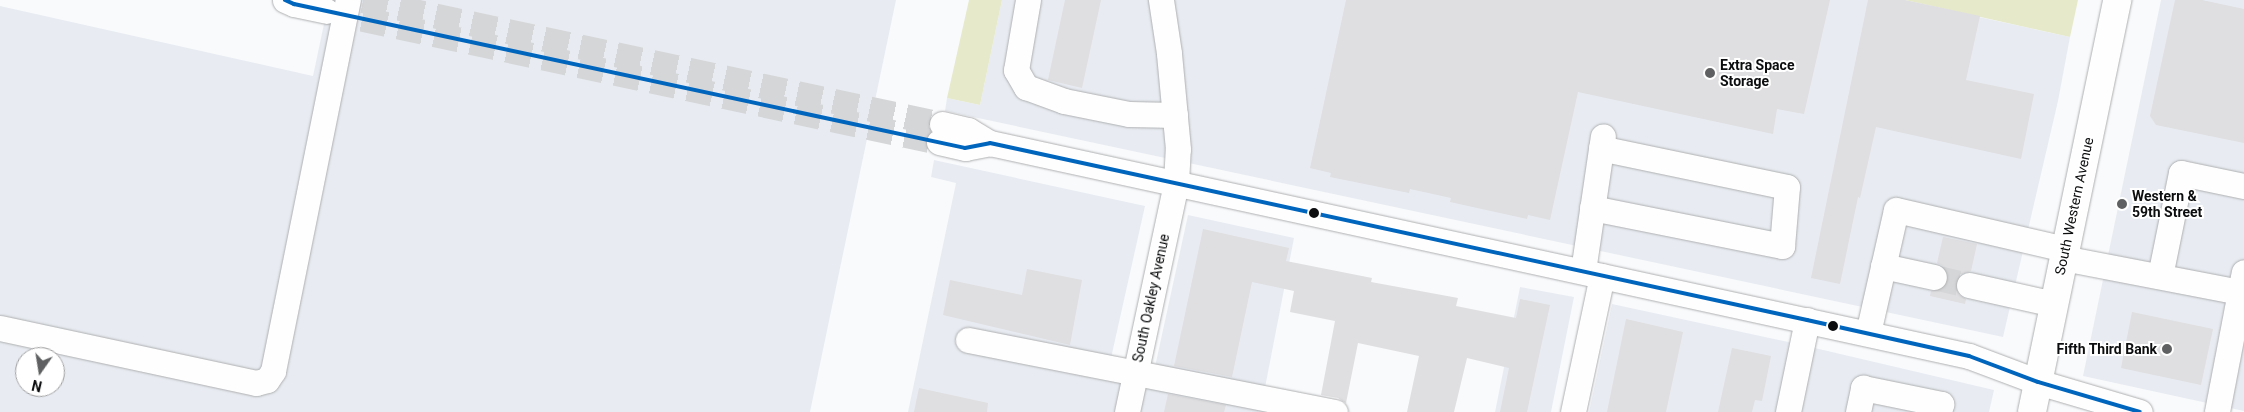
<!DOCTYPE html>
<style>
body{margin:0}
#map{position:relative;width:2244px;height:412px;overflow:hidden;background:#f9fafc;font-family:Roboto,sans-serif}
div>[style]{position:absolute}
.built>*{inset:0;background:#e8ecf2}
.green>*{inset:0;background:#e6e9ca}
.building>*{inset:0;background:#dfdee0}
.minor-tunnel>*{height:25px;margin-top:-12.5px;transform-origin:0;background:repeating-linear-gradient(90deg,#d5d6d8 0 25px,transparent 0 37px)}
.roads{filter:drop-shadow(0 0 1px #aeafb0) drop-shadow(0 0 1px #aeafb0)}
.minor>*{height:25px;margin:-12.5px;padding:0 12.5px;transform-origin:12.5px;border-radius:12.5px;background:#fefeff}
.major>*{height:28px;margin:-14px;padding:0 14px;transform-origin:14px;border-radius:14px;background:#fefeff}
.bus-1>*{height:4px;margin:-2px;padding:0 2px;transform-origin:2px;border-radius:2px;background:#0065bd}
.dots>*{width:14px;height:14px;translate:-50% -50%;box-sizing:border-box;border:2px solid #fff;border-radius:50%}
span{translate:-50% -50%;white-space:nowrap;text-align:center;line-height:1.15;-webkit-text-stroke:4px #fff;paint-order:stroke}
.poi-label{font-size:14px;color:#0c0d0e;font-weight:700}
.left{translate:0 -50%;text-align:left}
.right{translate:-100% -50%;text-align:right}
.street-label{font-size:14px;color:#0c0d0e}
.north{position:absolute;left:15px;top:347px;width:50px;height:50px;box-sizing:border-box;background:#fff;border:1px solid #9e9e9f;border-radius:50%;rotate:193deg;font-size:14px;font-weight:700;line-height:20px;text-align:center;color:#0c0d0e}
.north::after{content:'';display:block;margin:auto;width:18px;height:22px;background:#5f6061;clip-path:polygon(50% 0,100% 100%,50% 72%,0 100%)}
</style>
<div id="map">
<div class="built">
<div style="clip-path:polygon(evenodd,329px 0,896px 0,810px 412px,0 412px,0 6px,313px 76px,329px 0,25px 357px,55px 357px,55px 387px,25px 387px,25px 357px)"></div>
<div style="clip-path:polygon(1002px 0,1901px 0,2070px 37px,2058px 101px,2003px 337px,945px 111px,947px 98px,980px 105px)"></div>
<div style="clip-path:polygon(2161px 0,2244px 0,2244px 411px,2083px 376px)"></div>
<div style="clip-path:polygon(934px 160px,1145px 206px,1109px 367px,1153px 376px,1188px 215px,1294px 238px,1263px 398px,1335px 412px,908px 412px,956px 183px,931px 177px)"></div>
<div style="clip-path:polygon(1520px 287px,1574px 297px,1551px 412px,1495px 412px)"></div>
<div style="clip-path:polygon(1612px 304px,1802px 345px,1994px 390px,1989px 412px,1589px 412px)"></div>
</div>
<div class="green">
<div style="clip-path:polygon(969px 0,1002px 0,980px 105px,947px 98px)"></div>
<div style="clip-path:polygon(1905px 0,2078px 0,2070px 37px)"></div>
</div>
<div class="building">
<div style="clip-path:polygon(1065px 0,1101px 0,1082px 88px,1048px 80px)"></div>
<div style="clip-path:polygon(1346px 0,1830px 0,1804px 114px,1777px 109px,1773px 134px,1578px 92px,1550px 220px,1528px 215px,1527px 219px,1450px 202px,1451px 198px,1410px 189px,1409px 193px,1330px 177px,1331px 173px,1310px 168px)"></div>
<div style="clip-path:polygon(1868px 0,1905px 0,1980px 16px,1966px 80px,2034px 94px,2021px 159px,1876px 127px,1860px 198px,1858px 197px,1840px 284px,1811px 278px)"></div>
<div style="clip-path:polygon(2175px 0,2202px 0,2244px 9px,2244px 143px,2156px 125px,2150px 116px)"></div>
<div style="clip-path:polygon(1203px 229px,1289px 248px,1286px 261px,1372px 278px,1371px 282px,1458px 298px,1456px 306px,1516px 318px,1520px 299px,1550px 305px,1527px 412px,1500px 412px,1509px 368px,1467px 358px,1454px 412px,1407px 412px,1419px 356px,1358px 343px,1346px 403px,1338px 398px,1321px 395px,1335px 321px,1290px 312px,1294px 291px,1252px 282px,1232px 377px,1174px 366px)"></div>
<div style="clip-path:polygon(1943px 237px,1977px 244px,1971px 271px,1959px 275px,1955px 282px,1959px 295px,1966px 299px,1965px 304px,1930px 296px,1931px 291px,1939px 290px,1948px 280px,1947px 272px,1943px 266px,1937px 263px)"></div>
<div style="clip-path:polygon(1027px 269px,1082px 280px,1070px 345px,943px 315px,950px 280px,1022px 295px)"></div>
<div style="clip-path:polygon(2132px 312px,2213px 329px,2201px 385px,2121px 368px)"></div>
<div style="clip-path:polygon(1626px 319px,1683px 332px,1666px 412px,1607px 412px)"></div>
<div style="clip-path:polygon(1732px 348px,1771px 356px,1762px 401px,1755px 400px,1752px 412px,1718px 412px)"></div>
<div style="clip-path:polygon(919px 388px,988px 403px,987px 412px,914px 412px)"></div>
<div style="clip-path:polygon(1168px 394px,1226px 405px,1224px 412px,1164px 412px)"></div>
</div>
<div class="minor-tunnel">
<div style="left:363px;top:0;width:592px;rotate:12.09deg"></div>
<div style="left:326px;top:11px;width:627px;rotate:12.06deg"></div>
<div style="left:1934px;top:277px;width:36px;rotate:13deg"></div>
</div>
<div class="roads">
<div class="minor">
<div style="left:285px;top:0;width:10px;rotate:24deg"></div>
<div style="left:294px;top:4px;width:33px;rotate:12deg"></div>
<div style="left:1028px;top:0;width:71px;rotate:99.7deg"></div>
<div style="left:1016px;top:70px;width:20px;rotate:60deg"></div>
<div style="left:1026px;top:87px;width:40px;rotate:20.2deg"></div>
<div style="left:1064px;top:101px;width:66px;rotate:11.3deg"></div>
<div style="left:1129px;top:114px;width:46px;rotate:1.2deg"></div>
<div style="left:942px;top:124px;width:27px;rotate:13deg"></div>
<div style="left:968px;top:130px;width:26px;rotate:31deg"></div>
<div style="left:990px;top:143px;width:1002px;rotate:12.27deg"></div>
<div style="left:1969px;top:356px;width:74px;rotate:20.6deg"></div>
<div style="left:2038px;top:382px;width:106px;rotate:16.4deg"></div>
<div style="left:939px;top:142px;width:27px;rotate:13deg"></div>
<div style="left:965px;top:148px;width:25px;rotate:-11deg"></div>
<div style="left:1592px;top:208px;width:194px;rotate:11.3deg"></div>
<div style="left:1782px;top:246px;width:59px;rotate:-85.2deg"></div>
<div style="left:1787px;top:187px;width:190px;rotate:-168.2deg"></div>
<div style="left:2063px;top:258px;width:180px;rotate:10.9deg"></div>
<div style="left:2240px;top:292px;width:122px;rotate:100.9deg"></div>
<div style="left:1883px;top:266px;width:52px;rotate:12.2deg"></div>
<div style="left:1583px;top:271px;width:136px;rotate:-81.6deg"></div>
<div style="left:2160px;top:276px;width:105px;rotate:-78.5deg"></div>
<div style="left:2181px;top:173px;width:64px;rotate:11.7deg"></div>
<div style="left:1969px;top:285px;width:87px;rotate:12.6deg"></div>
<div style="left:2240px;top:292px;width:20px;rotate:-79deg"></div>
<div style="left:0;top:328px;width:262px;rotate:12.1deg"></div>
<div style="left:256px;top:383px;width:11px;rotate:-15deg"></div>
<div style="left:267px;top:380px;width:11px;rotate:-56deg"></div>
<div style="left:273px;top:371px;width:379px;rotate:-78.6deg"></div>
<div style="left:1868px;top:333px;width:126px;rotate:-77.2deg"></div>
<div style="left:1896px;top:210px;width:173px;rotate:13deg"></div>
<div style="left:968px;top:340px;width:374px;rotate:11.1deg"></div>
<div style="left:1127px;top:412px;width:234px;rotate:-77.9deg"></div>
<div style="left:1176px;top:183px;width:34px;rotate:-87deg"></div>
<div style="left:1178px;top:149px;width:96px;rotate:-95.4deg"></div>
<div style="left:1169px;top:53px;width:54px;rotate:-98.6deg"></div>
<div style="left:1573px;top:412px;width:139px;rotate:-78deg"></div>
<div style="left:1788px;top:412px;width:94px;rotate:-78.3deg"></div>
<div style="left:1858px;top:412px;width:25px;rotate:-78deg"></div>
<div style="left:1863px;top:388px;width:80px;rotate:11.6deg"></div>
<div style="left:1941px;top:404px;width:8px;rotate:104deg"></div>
</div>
<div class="major">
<div style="left:2032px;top:412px;width:421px;rotate:-78.3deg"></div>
</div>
</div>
<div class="bus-1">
<div style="left:285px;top:0;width:10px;rotate:24deg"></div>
<div style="left:294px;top:4px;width:686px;rotate:12.11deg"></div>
<div style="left:965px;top:148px;width:25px;rotate:-11deg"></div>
<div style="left:990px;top:143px;width:836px;rotate:12.22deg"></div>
<div style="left:1807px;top:320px;width:166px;rotate:12.5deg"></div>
<div style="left:1969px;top:356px;width:74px;rotate:20.6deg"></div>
<div style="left:2038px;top:382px;width:106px;rotate:16.4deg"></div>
</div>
<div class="dots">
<div style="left:1710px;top:73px;background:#5f6061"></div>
<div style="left:2122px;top:204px;background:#5f6061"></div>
<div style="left:1314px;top:213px;background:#0c0d0e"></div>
<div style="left:1833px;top:326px;background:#0c0d0e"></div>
<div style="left:2167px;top:349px;background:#5f6061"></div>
</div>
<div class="poi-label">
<span class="left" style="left:1720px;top:73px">Extra Space<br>Storage</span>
<span class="left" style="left:2132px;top:204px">Western &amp;<br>59th Street</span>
<span class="right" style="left:2157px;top:349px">Fifth Third Bank</span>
</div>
<div class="street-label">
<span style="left:2074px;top:206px;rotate:-78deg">South Western Avenue</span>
<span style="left:1151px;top:298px;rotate:-78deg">South Oakley Avenue</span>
</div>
<div class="north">N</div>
</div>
